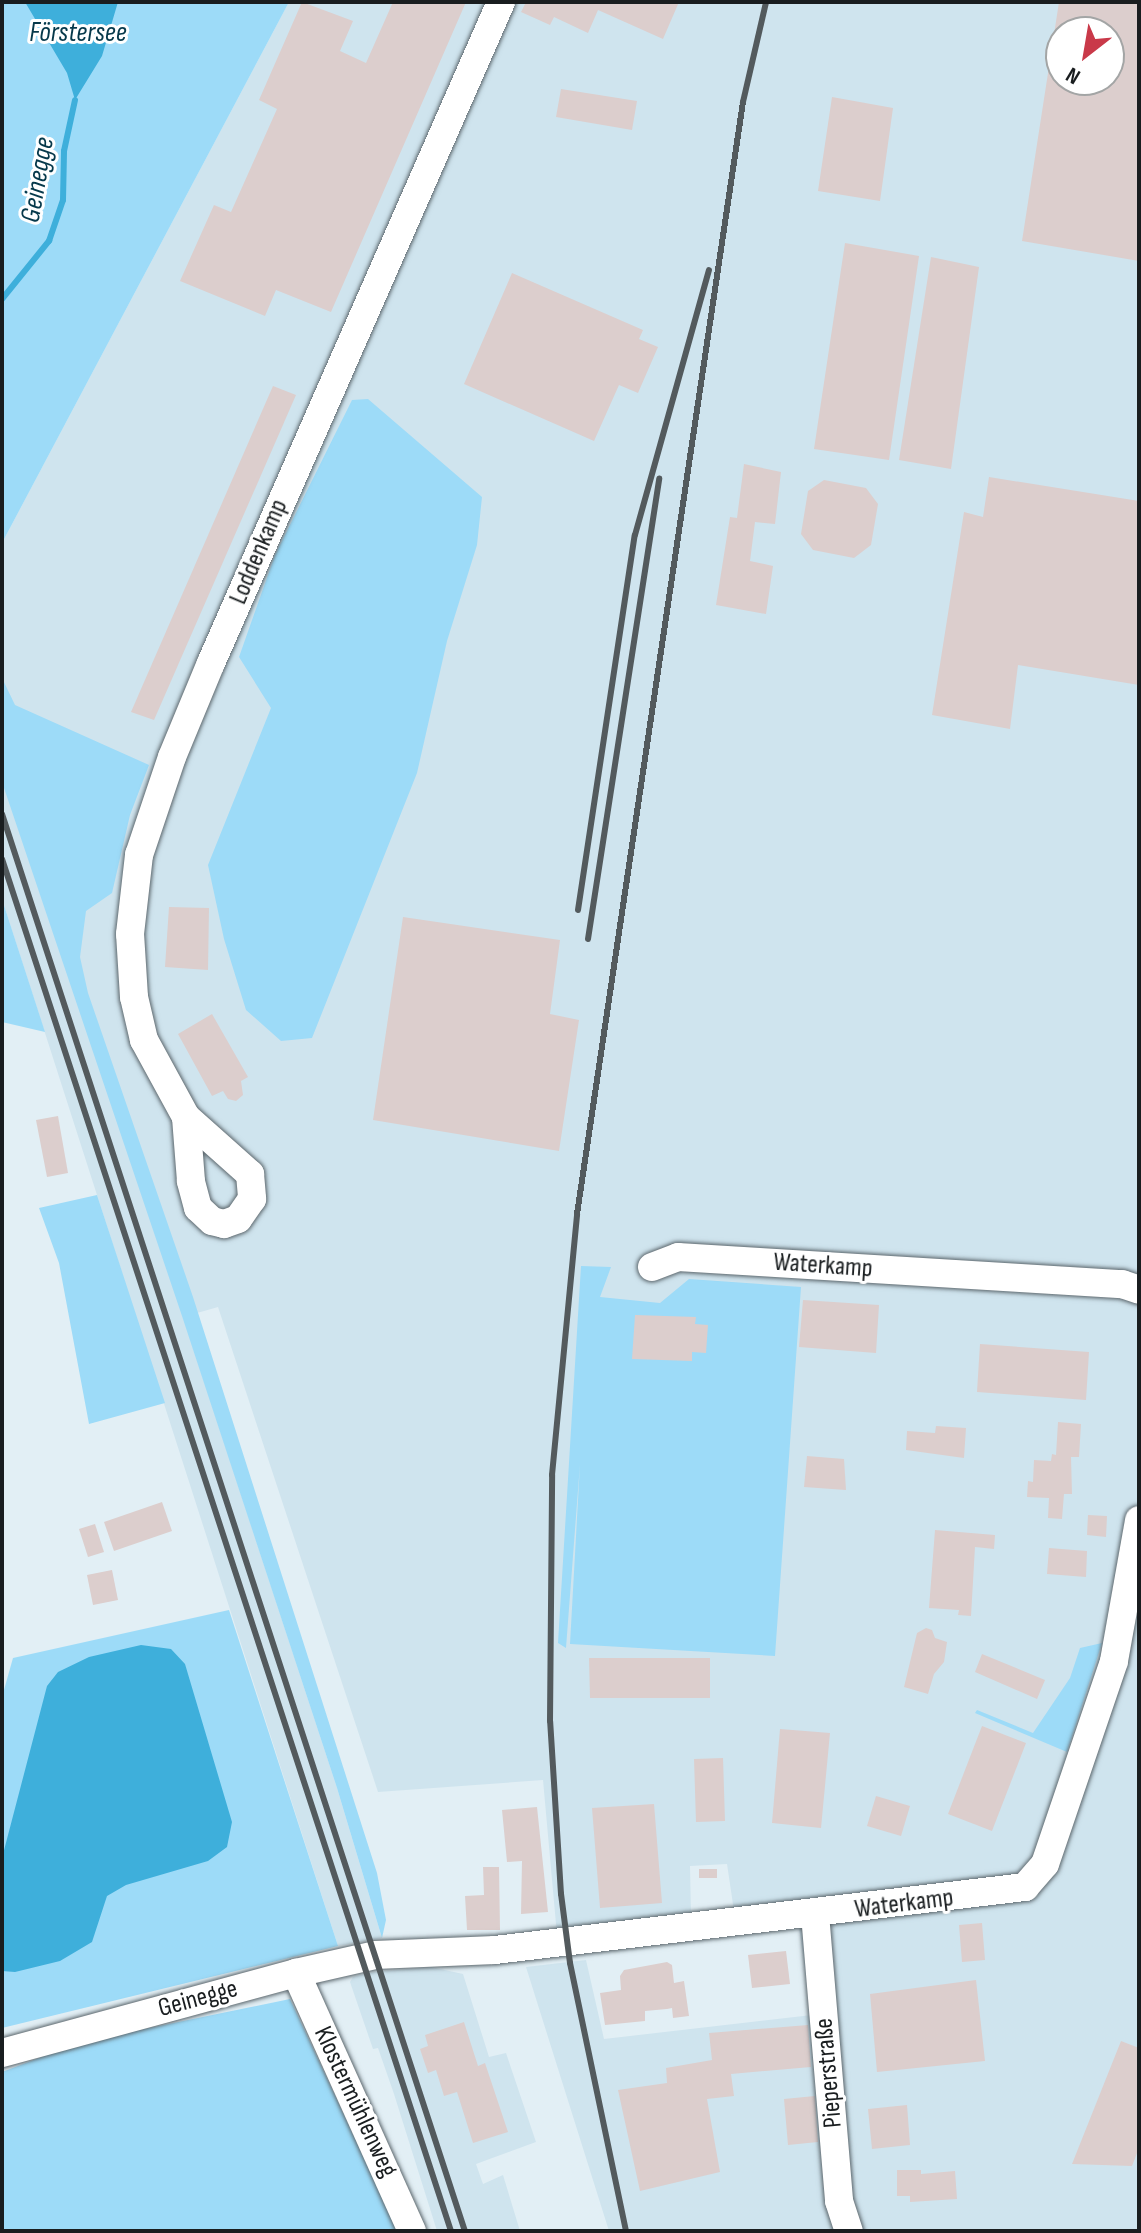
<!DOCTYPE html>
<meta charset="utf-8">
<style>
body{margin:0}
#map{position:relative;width:1141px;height:2233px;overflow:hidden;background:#e2eff5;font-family:"Sofia Sans Condensed",sans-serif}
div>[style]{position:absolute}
.built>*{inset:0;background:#cfe4ee}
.green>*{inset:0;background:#9ddbf8}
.water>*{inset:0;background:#3eafdb}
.stream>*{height:6px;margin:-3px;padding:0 3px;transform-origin:3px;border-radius:3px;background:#3eafdb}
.building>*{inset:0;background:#dccecd}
.roads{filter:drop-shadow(0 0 2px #5c676d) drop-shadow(0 0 2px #5c676d)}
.minor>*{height:28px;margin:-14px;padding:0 14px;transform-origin:14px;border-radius:14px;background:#fff}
.rail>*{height:6px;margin:-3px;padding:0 3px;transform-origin:3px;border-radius:3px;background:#535a5d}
span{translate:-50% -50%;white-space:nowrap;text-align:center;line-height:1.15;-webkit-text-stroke:6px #fff;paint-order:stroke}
.street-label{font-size:26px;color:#191d1f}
.water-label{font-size:28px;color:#06394b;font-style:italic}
.frame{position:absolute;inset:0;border:4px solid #191d1f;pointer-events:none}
.north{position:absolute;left:1045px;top:16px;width:80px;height:80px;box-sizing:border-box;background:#fff;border:2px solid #a3a5a5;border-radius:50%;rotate:211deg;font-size:22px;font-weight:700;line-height:32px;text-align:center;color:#191d1f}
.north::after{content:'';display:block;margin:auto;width:28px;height:36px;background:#c93949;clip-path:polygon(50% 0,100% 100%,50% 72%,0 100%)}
</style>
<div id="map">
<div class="built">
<div style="clip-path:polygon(evenodd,289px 2px,1139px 2px,1139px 2231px,609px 2231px,526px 1967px,586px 1960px,604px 2039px,812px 2015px,796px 1908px,734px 1911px,727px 1864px,690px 1866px,691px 1916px,557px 1935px,543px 1780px,378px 1792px,218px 1307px,183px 1317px,337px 1788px,382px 1938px,338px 1946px,2px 899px,2px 543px,289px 2px,1061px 32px,1109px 32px,1109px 80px,1061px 80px,1061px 32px)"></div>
<div style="clip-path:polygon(431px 1967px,463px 1974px,489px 2057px,506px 2053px,536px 2142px,476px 2164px,483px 2184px,503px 2175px,520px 2231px,437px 2231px,394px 2094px,378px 2048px,373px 2049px,350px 1982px,353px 1977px,375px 1972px)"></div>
</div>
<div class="green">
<div style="clip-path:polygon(2px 2px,289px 2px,2px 543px)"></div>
<div style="clip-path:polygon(368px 399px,482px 497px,477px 545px,447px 641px,417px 773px,312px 1038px,281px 1041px,246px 1010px,224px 939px,208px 865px,271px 708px,239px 657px,275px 555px,352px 400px)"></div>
<div style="clip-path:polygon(2px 678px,15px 705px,149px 765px,130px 815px,112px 893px,86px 911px,80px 957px,88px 993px,193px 1297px,377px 1873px,386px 1920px,382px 1938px,337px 1788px,182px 1316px,2px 782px)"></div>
<div style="clip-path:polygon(2px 899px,45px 1032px,2px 1022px)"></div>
<div style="clip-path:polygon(97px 1195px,165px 1403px,89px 1424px,59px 1263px,39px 1208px)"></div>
<div style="clip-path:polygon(581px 1266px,611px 1267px,600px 1297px,660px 1303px,689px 1279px,801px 1287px,775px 1656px,570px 1644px,580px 1464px,566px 1648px,558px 1643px)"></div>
<div style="clip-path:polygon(229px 1610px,338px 1946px,2px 2028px,2px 1697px,13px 1658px)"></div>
<div style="clip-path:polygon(1102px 1643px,1067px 1752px,975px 1713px,977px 1710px,1033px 1733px,1070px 1678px,1080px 1648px)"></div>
<div style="clip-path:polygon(290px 1999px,398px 2231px,2px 2231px,2px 2072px,81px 2042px)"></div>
</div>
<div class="water">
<div style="clip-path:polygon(25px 2px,118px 2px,102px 56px,75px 100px,67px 73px)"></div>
<div style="clip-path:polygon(141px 1645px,171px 1649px,185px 1664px,232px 1822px,227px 1847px,208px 1861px,126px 1885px,107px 1896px,92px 1942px,60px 1961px,15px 1972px,2px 1971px,2px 1858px,47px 1686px,58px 1672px,89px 1657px)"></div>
</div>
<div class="stream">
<div style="left:2px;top:299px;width:75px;rotate:-51deg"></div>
<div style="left:49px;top:241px;width:43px;rotate:-71.1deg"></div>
<div style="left:63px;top:200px;width:49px;rotate:-88.8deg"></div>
<div style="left:64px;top:151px;width:52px;rotate:-77.8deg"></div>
</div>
<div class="building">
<div style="clip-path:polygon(302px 2px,353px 21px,340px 51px,366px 63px,393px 2px,466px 2px,331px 312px,276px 290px,265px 316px,180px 281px,214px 205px,231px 212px,277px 109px,259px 100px)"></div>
<div style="clip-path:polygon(526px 2px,679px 2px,663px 39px,598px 10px,588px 33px,554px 17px,550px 25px,521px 12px)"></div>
<div style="clip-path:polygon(evenodd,1059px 2px,1139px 2px,1139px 261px,1022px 241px,1059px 2px,1061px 32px,1109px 32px,1109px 80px,1061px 80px,1061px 32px)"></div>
<div style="clip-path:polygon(561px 89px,637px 101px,632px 130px,556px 117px)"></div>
<div style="clip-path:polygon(832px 97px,893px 108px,880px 201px,818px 191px)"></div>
<div style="clip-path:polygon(845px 243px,919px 256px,889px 460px,814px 449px)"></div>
<div style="clip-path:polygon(931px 257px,979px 267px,951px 469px,899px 460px)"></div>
<div style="clip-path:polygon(512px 273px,643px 330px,639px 339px,658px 347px,638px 393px,619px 385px,594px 441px,464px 384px)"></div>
<div style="clip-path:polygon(273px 386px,296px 395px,154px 720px,131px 712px)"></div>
<div style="clip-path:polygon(744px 464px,781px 472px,775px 524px,755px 522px,750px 561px,773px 566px,766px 614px,716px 605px,730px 517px,737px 518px)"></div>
<div style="clip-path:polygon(989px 477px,1139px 501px,1139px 685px,1018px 665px,1010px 729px,932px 715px,964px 512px,983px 517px)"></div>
<div style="clip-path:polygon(824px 480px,866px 488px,878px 504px,871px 545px,854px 558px,813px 550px,801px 534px,808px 491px)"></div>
<div style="clip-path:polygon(169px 907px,209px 908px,208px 970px,165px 967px)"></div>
<div style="clip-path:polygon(403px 917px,560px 940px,550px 1014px,579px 1020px,559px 1151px,373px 1120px)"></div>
<div style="clip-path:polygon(212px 1014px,248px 1077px,241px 1081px,243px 1095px,236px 1101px,228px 1099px,223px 1091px,212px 1096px,178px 1034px)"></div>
<div style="clip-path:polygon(58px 1116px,68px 1173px,47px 1177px,36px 1120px)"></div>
<div style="clip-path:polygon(803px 1300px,879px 1305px,876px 1353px,799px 1347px)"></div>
<div style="clip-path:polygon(635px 1315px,696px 1317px,695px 1324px,708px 1325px,706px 1353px,692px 1352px,692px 1361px,632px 1359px)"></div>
<div style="clip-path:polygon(980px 1344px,1089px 1352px,1086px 1400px,977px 1392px)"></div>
<div style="clip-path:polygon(1058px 1422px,1081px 1424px,1079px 1457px,1071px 1457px,1072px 1494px,1064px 1494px,1062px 1519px,1048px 1518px,1049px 1498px,1027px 1497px,1028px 1481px,1033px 1482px,1034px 1460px,1051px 1461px,1052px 1454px,1056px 1455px)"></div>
<div style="clip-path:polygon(936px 1426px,966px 1428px,964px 1458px,906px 1450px,907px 1431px,935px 1433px)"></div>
<div style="clip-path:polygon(807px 1456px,844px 1459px,846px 1490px,804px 1487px)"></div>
<div style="clip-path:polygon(162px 1502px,172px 1531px,114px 1551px,104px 1522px)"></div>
<div style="clip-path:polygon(1088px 1515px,1107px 1516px,1106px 1537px,1087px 1535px)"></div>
<div style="clip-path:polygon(95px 1524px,104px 1552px,88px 1557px,79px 1529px)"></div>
<div style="clip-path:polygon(935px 1530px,995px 1535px,994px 1549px,975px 1547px,971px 1616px,958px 1615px,959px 1610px,929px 1608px)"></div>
<div style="clip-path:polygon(1049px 1548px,1087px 1551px,1086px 1577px,1047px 1574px)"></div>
<div style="clip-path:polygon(112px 1570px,118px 1600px,93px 1605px,87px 1575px)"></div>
<div style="clip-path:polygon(926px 1628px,932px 1630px,935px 1638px,947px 1642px,944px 1662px,934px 1674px,928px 1694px,904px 1687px,917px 1633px)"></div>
<div style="clip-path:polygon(982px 1654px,1045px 1680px,1037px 1699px,975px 1672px)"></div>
<div style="clip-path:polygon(589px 1658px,710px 1658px,710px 1698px,590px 1698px)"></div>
<div style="clip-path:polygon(982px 1726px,1026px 1743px,992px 1831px,948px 1814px)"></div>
<div style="clip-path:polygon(780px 1729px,830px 1733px,821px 1828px,772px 1823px)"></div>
<div style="clip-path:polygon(723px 1758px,725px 1821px,696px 1822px,694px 1759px)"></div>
<div style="clip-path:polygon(876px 1796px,910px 1806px,901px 1836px,867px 1826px)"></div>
<div style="clip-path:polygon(654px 1804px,662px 1903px,600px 1908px,592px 1808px)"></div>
<div style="clip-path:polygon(537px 1807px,548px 1912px,521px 1914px,522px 1861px,507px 1862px,502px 1810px)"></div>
<div style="clip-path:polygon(483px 1867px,499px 1867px,500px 1930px,467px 1930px,465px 1896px,484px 1895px)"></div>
<div style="clip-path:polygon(699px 1869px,717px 1869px,717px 1878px,699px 1878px)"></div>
<div style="clip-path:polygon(982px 1923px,985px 1960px,962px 1962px,959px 1925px)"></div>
<div style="clip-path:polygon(786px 1951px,790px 1984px,752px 1988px,748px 1955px)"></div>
<div style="clip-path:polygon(667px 1962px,672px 1965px,674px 1983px,684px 1981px,689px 2016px,673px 2018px,672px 2008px,667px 2009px,645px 2011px,645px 2021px,605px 2025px,600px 1993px,621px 1990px,620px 1976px,624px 1970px)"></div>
<div style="clip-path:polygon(976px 1980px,985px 2061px,877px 2072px,870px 1994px)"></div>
<div style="clip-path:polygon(464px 2022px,478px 2066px,485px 2063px,508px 2132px,473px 2143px,457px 2092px,444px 2096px,436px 2070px,428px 2073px,420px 2049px,428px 2046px,425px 2035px)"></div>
<div style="clip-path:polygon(808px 2025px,811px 2067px,731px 2074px,734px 2096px,707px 2099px,720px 2172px,640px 2191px,618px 2090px,667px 2083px,666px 2068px,712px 2060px,709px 2033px)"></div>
<div style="clip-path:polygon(1121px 2041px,1139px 2048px,1139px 2148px,1132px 2166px,1072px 2164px)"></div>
<div style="clip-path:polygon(815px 2096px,818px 2142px,788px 2145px,784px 2099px)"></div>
<div style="clip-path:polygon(907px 2105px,910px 2145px,872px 2149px,868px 2109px)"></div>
<div style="clip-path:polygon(897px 2170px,921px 2170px,921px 2174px,955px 2171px,957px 2199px,910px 2202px,910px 2196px,897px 2196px)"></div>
</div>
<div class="roads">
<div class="minor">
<div style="left:186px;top:1117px;width:86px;rotate:41.7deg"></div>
<div style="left:250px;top:1174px;width:25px;rotate:85deg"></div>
<div style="left:252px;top:1199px;width:24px;rotate:125deg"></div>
<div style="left:238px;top:1219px;width:15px;rotate:160deg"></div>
<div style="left:224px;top:1224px;width:12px;rotate:-166deg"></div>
<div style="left:212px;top:1221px;width:19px;rotate:-137deg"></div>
<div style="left:198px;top:1208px;width:28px;rotate:-105deg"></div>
<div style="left:191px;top:1181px;width:64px;rotate:-94.5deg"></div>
<div style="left:186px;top:1117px;width:88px;rotate:-118.6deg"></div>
<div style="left:144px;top:1040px;width:44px;rotate:-103.1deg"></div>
<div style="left:134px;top:997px;width:63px;rotate:-93.6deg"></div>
<div style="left:130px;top:934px;width:80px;rotate:-83.5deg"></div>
<div style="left:139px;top:855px;width:103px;rotate:-71.4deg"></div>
<div style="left:172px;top:757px;width:102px;rotate:-67.5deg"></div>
<div style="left:211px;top:663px;width:722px;rotate:-66.31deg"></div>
<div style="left:652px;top:1267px;width:28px;rotate:-21deg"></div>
<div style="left:678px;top:1257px;width:445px;rotate:3.5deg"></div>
<div style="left:1122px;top:1284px;width:18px;rotate:19deg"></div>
<div style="left:815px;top:1914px;width:288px;rotate:85.2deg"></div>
<div style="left:839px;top:2201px;width:32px;rotate:72deg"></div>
<div style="left:296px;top:1973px;width:283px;rotate:65.8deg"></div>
<div style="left:2px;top:2053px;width:305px;rotate:-15.2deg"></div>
<div style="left:296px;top:1973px;width:81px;rotate:-12.8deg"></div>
<div style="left:375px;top:1955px;width:120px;rotate:-2.4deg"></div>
<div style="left:495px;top:1950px;width:534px;rotate:-6.78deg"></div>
<div style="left:1025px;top:1887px;width:30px;rotate:-49deg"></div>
<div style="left:1045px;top:1864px;width:214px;rotate:-71.2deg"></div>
<div style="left:1114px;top:1661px;width:143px;rotate:-79.9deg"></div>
</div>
</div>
<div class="rail">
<div style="left:2px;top:814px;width:1491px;rotate:71.91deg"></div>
<div style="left:2px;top:859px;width:1444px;rotate:71.88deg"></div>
<div style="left:578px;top:910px;width:379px;rotate:-81.4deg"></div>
<div style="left:635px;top:535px;width:275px;rotate:-74.4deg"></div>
<div style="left:588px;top:939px;width:466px;rotate:-81.2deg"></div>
<div style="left:626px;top:2231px;width:274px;rotate:-101.8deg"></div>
<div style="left:570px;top:1963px;width:70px;rotate:-97.4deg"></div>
<div style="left:561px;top:1894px;width:173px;rotate:-93.6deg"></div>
<div style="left:550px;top:1721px;width:246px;rotate:-89.5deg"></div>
<div style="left:552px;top:1475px;width:262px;rotate:-84.5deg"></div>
<div style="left:577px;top:1214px;width:1124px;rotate:-81.51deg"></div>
<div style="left:743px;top:102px;width:103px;rotate:-77deg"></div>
</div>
<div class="street-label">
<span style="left:259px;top:552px;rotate:-67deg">Loddenkamp</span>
<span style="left:823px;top:1266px;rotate:4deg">Waterkamp</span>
<span style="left:904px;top:1904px;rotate:-7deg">Waterkamp</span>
<span style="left:198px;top:1999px;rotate:-15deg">Geinegge</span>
<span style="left:829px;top:2073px;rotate:-95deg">Pieperstraße</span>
<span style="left:355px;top:2102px;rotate:65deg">Klostermühlenweg</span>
</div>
<div class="water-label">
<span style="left:78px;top:33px">Förstersee</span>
<span style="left:38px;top:180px;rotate:-80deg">Geinegge</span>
</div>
<div class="frame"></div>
<div class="north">N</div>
</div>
